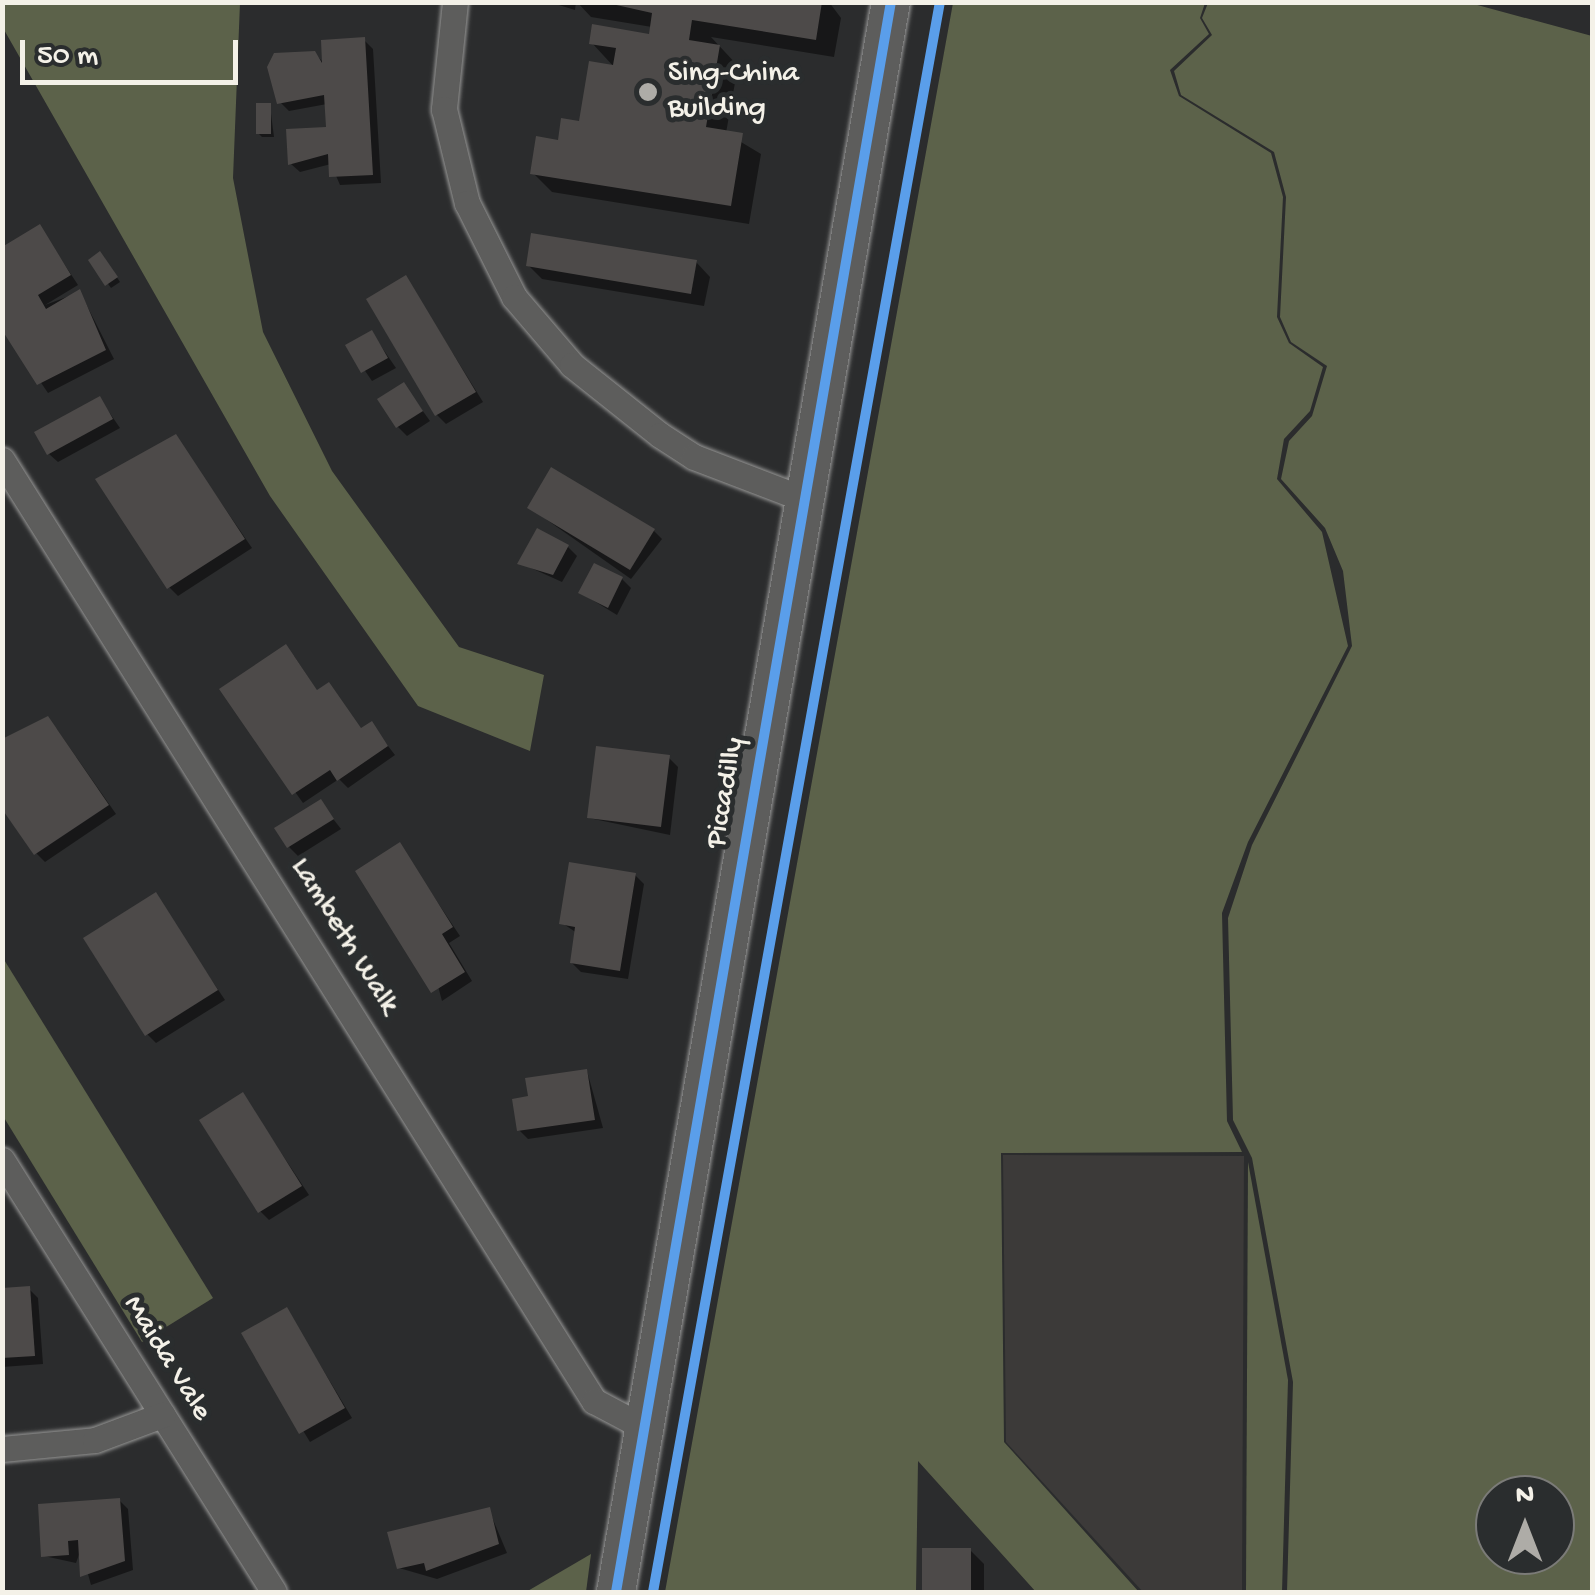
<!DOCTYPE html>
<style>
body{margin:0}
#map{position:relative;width:1595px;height:1595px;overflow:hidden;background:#2b2c2d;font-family:"Gochi Hand",sans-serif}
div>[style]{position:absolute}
.built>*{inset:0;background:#3c3a39}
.green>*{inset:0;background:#5c624a}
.shadow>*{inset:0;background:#0007}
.building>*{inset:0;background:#4d4a49}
.roads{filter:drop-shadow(0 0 2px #979796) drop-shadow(0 0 2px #979796)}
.street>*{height:25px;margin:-12.5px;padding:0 12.5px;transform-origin:12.5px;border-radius:12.5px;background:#5d5d5c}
.secondary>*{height:38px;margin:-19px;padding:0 19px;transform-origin:19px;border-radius:19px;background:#5d5d5c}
.cycleway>*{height:10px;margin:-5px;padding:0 5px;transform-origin:5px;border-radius:5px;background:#5a9eea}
.dots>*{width:28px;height:28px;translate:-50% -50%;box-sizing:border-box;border:5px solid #2a2d2e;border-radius:50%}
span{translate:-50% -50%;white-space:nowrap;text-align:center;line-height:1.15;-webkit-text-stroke:10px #2a2d2e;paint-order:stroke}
.poi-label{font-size:30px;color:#f4f1e8}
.left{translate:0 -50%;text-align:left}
.street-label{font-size:30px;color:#f4f1e8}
.frame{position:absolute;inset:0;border:5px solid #f4f1e8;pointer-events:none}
.north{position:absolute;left:1475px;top:1475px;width:100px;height:100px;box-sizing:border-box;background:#2a2d2e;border:2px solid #7b7b78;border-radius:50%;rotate:0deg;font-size:28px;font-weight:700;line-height:40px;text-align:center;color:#f4f1e8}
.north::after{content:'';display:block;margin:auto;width:35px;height:45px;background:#aeaca7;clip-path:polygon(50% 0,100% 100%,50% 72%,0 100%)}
.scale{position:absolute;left:20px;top:40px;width:218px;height:45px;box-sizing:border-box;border:5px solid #f4f1e8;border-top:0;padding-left:12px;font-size:30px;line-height:35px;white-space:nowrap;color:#f4f1e8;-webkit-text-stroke:8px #2a2d2e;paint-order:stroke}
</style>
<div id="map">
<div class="built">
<div style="clip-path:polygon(1003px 1155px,1244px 1156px,1242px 1592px,1143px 1592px,1006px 1442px)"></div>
</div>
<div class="green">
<div style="clip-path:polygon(2px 3px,240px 3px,233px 178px,263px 332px,332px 471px,459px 647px,544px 675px,530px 751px,418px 706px,270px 496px,3px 28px)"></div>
<div style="clip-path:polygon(953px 3px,1205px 3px,1200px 18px,1209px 34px,1170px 70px,1179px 96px,1271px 153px,1283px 197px,1277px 317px,1289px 343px,1323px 367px,1310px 411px,1284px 439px,1277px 479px,1322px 532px,1348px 646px,1248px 842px,1222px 913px,1227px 1121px,1242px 1152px,1001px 1153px,1004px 1442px,1139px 1592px,1036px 1592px,918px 1461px,916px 1592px,665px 1592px)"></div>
<div style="clip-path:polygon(evenodd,1208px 3px,1470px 3px,1592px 36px,1592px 1592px,1287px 1592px,1293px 1382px,1252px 1158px,1233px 1120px,1228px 918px,1252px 845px,1352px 646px,1343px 571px,1325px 528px,1281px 479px,1289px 441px,1312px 416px,1327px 366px,1291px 342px,1280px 317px,1286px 197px,1274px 152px,1181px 95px,1174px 71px,1212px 35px,1202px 18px,1208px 3px,1555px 1495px,1555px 1555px,1495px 1555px,1495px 1495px,1555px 1495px)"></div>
<div style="clip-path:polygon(3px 958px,213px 1298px,142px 1342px,3px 1116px)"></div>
<div style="clip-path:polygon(1248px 1162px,1288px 1380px,1282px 1592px,1246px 1592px)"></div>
<div style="clip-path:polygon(591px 1554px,586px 1592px,526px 1592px)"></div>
</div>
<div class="shadow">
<div style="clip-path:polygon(549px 2px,576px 2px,575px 10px)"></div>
<div style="clip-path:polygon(577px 2px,829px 2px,841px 18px,834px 57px,711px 37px,738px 66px,726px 133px,761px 154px,749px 224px,552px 192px,533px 173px,581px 124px,615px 68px,592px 43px,651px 37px,652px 27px,591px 17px)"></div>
<div style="clip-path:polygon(364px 40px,373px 49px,381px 183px,340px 185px,331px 164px,300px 172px,291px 164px,329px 129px,327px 104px,289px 111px,280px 102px,314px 53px,325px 64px)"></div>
<div style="clip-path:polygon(270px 106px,274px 137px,262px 137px,258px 133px)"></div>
<div style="clip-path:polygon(40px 227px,78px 285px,45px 305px,80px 292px,114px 359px,48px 393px,2px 325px)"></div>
<div style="clip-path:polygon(104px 258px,120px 282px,111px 288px,91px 260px)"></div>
<div style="clip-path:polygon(696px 262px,710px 277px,704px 306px,542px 279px,528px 265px)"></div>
<div style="clip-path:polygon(406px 278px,483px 402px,446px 424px,437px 415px)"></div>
<div style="clip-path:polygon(372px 333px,396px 368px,372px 381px,348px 346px)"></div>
<div style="clip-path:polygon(404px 385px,430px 421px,407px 436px,398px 427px)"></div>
<div style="clip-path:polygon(100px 399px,120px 428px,58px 462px,49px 454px)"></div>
<div style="clip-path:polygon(176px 437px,252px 548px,178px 596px,169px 587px)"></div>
<div style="clip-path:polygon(530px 508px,654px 531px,662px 539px,631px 579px)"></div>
<div style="clip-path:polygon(568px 547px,577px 556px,562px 582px,520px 563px)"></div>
<div style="clip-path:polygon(622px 579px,631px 588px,617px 615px,581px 593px)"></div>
<div style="clip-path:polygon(294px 656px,318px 692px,362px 730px,371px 724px,395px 755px,348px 788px,339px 779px,303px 803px,222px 690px)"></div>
<div style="clip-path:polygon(56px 728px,116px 814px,45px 862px,36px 853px)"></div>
<div style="clip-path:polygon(669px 758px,678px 767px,670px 835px,589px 818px)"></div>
<div style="clip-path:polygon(320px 802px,341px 829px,298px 856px,289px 847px)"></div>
<div style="clip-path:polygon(400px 846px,460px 936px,449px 943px,472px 981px,442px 1001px)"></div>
<div style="clip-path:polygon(635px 875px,644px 884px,628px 979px,581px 972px,572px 963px,577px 933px,562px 923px)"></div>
<div style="clip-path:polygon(155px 896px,225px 1000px,156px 1043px,147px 1034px)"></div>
<div style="clip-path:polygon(587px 1071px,603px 1128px,528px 1139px,519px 1130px,530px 1099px)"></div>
<div style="clip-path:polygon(243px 1095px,309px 1195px,269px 1220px,260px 1211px)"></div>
<div style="clip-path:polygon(29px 1289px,38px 1298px,43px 1364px,2px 1367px,2px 1291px)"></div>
<div style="clip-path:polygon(287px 1310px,352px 1418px,310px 1442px,244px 1334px)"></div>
<div style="clip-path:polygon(119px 1500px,128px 1509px,133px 1570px,91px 1585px,81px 1549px,76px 1563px,44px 1556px)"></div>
<div style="clip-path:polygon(489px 1510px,507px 1553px,437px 1579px,399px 1568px)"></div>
<div style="clip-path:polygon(924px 1550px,970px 1550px,984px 1564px,984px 1592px,924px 1592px)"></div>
</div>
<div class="building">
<div style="clip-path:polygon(603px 2px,822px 2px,816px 40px,692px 20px,689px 40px,720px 45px,706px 127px,743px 133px,731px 206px,530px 174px,536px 136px,558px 140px,561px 118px,579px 121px,589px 61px,613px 65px,616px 48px,589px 44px,592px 24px,649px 34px,652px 13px)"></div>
<div style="clip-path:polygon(365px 37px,373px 175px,329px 177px,328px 154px,288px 165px,286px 129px,326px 127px,324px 95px,277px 104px,267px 67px,274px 53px,315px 51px,322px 63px,321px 40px)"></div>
<div style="clip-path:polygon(256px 103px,271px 103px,271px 134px,256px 134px)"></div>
<div style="clip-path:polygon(40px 224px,71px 275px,38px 295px,46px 309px,80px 289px,106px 350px,37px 385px,2px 330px,2px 247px)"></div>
<div style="clip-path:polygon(531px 233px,697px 260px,691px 294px,526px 266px)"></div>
<div style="clip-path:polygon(100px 251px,118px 277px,105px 286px,88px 260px)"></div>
<div style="clip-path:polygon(406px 275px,476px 392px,435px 416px,366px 299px)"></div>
<div style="clip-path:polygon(372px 330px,388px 358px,361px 373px,345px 345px)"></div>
<div style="clip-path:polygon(404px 382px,423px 411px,396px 428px,377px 399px)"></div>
<div style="clip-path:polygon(100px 396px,113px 419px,47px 455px,34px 432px)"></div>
<div style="clip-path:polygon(176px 434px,245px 539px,167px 589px,95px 479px)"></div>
<div style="clip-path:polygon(551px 467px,655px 529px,630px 570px,527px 508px)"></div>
<div style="clip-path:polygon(537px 528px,569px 545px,553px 575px,517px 564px)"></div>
<div style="clip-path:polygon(594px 563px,623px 577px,608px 608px,578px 593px)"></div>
<div style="clip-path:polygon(286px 644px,317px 690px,329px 682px,361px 728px,372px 721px,388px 746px,337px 781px,330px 770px,292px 795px,219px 689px)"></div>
<div style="clip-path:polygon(48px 716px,109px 805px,34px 855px,2px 809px,2px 739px)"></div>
<div style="clip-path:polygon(596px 746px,670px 755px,661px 827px,587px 818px)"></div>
<div style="clip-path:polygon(321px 799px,334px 819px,287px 848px,274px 828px)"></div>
<div style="clip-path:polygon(400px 842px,453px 927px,442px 934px,465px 972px,431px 993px,355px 871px)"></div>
<div style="clip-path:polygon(569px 862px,636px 873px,620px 971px,570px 963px,575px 927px,559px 924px)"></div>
<div style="clip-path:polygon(156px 892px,218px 990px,145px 1036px,83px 938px)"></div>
<div style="clip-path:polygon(587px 1069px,595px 1120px,517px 1131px,512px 1099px,528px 1096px,525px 1078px)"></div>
<div style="clip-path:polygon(243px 1092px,302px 1186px,258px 1213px,199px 1120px)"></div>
<div style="clip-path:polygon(30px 1286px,35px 1356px,2px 1358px,2px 1288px)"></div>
<div style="clip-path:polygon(287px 1307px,345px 1408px,299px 1434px,241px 1333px)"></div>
<div style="clip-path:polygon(120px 1498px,125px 1561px,80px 1577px,78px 1540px,68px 1541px,69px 1555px,41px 1557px,38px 1504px)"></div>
<div style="clip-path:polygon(490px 1507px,499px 1544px,426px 1571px,424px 1563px,397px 1569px,387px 1532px)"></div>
<div style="clip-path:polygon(922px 1548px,971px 1548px,971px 1592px,922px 1592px)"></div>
</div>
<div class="roads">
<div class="street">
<div style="left:455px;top:2px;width:108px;rotate:95.9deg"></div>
<div style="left:444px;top:109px;width:97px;rotate:76.3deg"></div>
<div style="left:467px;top:203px;width:105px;rotate:63.4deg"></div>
<div style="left:514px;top:297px;width:89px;rotate:49.5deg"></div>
<div style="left:572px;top:365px;width:112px;rotate:38.5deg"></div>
<div style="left:660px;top:435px;width:40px;rotate:32.9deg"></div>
<div style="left:694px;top:457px;width:118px;rotate:20.9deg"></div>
<div style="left:2px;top:460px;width:1112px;rotate:57.83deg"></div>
<div style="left:594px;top:1401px;width:58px;rotate:27.9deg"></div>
<div style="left:2px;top:1160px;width:510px;rotate:57.8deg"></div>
<div style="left:2px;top:1449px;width:93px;rotate:-5.5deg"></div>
<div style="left:95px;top:1440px;width:72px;rotate:-20.5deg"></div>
</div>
<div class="secondary">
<div style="left:616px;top:1592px;width:1614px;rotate:-80.19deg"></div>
</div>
</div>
<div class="cycleway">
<div style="left:616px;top:1592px;width:1614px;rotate:-80.19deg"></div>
<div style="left:653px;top:1592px;width:1616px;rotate:-79.77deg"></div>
</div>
<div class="dots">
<div style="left:648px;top:92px;background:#aeaca7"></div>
</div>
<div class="poi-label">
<span class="left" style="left:668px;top:92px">Sing-China<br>Building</span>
</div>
<div class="street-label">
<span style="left:727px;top:793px;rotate:-80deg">Piccadilly</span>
<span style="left:343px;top:937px;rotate:58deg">Lambeth Walk</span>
<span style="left:166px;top:1359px;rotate:58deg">Maida Vale</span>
</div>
<div class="frame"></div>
<div class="north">N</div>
<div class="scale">50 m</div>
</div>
